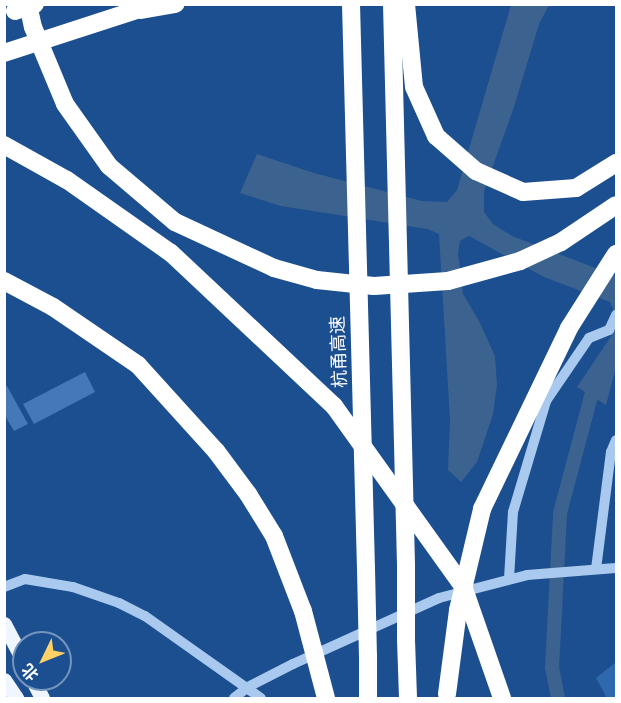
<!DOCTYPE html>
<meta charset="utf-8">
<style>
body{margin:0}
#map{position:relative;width:621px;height:703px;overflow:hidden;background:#1b4f8f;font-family:Poppins,"Noto Sans SC",sans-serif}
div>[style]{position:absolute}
.green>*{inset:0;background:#2e69ad}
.water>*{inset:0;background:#3c6290}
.canal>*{height:14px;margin:-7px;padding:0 7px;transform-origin:7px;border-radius:7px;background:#3c6290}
.building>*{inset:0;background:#4478b7}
.minor>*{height:10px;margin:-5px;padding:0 5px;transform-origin:5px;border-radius:5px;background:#a9c9ee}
.major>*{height:15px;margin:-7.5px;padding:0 7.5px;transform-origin:7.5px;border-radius:7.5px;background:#f0f6ff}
.highway>*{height:18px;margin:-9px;padding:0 9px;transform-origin:9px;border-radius:9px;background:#fff}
.highway-bridge>*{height:18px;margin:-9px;padding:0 9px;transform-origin:9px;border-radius:9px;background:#fff}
span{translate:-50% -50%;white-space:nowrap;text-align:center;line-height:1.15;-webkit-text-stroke:4.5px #1b4f8f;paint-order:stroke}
.street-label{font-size:18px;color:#fff}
.frame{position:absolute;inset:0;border:6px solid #fff;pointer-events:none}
.north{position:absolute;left:12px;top:631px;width:60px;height:60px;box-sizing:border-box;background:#1b4f8f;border:2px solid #7695bc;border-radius:50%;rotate:227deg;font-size:16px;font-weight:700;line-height:24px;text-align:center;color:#fff}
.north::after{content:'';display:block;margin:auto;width:21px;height:27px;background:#ffd166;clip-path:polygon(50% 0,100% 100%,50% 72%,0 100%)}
</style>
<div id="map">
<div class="green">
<div style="clip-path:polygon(616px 662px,616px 698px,607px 698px,596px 678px)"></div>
</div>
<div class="water">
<div style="clip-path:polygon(511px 5px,549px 5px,539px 24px,514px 107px,484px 191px,484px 212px,493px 224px,512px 236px,616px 276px,616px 316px,610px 302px,544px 277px,469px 236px,460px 241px,458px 253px,463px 294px,479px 321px,495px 356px,497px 385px,493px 414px,477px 462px,461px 482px,448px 470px,450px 420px,439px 234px,427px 229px,281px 206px,240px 193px,257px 154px,314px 173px,422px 201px,447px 202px,457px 190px)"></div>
<div style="clip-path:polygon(616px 329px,616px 367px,606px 405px,577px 387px)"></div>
</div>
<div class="canal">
<div style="left:558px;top:698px;width:31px;rotate:-101deg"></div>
<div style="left:552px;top:668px;width:155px;rotate:-87deg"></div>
<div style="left:560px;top:513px;width:140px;rotate:-75.1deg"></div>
</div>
<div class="building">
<div style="clip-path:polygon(85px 372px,95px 392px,34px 424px,23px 404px)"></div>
<div style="clip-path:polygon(7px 386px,28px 424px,14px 431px,4px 414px,4px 387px)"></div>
</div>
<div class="minor">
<div style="left:596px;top:569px;width:118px;rotate:-82.7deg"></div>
<div style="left:611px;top:452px;width:13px;rotate:-67deg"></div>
<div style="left:509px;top:579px;width:67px;rotate:-86.6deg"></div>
<div style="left:513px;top:512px;width:116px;rotate:-73.4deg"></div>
<div style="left:546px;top:401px;width:76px;rotate:-55.7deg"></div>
<div style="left:589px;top:338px;width:22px;rotate:-22deg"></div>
<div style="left:609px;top:330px;width:17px;rotate:-65deg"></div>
<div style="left:4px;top:587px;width:22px;rotate:-21deg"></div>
<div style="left:25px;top:579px;width:49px;rotate:9.5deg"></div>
<div style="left:73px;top:587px;width:49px;rotate:19.2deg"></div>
<div style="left:119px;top:603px;width:29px;rotate:27deg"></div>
<div style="left:145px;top:616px;width:142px;rotate:35.3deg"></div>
<div style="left:234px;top:698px;width:18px;rotate:-38deg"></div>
<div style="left:248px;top:687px;width:51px;rotate:-27.1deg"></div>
<div style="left:293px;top:664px;width:160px;rotate:-24.3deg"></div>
<div style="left:439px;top:598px;width:91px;rotate:-14.6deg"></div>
<div style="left:527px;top:575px;width:89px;rotate:-4.5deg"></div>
</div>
<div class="major">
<div style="left:4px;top:624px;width:43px;rotate:62.2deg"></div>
<div style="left:32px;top:679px;width:21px;rotate:62deg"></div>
<div style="left:4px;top:680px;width:22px;rotate:56deg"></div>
</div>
<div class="highway">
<div style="left:28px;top:4px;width:24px;rotate:78deg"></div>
<div style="left:33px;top:27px;width:83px;rotate:67.4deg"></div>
<div style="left:65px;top:104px;width:76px;rotate:54.6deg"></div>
<div style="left:109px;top:166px;width:87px;rotate:40.3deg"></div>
<div style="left:351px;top:4px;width:565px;rotate:88.48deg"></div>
<div style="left:392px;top:4px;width:562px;rotate:88.57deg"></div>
<div style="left:406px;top:4px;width:83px;rotate:84.5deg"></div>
<div style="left:414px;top:87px;width:54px;rotate:65.8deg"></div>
<div style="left:436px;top:136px;width:53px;rotate:41.2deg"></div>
<div style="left:476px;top:171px;width:51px;rotate:24.1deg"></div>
<div style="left:523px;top:192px;width:53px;rotate:-4.3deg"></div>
<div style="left:576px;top:188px;width:47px;rotate:-32deg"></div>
<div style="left:141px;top:10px;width:35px;rotate:-10deg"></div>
<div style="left:4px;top:281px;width:55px;rotate:28deg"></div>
<div style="left:53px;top:307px;width:103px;rotate:34.3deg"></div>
<div style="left:138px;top:365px;width:116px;rotate:47.8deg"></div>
<div style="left:216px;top:451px;width:54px;rotate:53.3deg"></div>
<div style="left:248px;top:494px;width:49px;rotate:58.2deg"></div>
<div style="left:274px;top:536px;width:80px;rotate:68.9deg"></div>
<div style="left:406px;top:640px;width:58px;rotate:88deg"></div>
<div style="left:368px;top:656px;width:42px;rotate:90deg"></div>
</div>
<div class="highway-bridge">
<div style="left:15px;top:11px;width:21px;rotate:-19deg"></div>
<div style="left:4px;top:53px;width:159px;rotate:-18deg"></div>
<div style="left:4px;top:145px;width:72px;rotate:29.1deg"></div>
<div style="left:67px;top:180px;width:127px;rotate:35.1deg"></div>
<div style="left:171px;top:253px;width:224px;rotate:43.2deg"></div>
<div style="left:334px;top:406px;width:221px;rotate:54.4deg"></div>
<div style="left:463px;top:586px;width:119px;rotate:70.8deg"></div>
<div style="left:175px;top:222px;width:109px;rotate:24.9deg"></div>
<div style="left:274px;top:268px;width:45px;rotate:15.6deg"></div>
<div style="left:317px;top:280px;width:57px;rotate:6deg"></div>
<div style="left:374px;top:286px;width:74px;rotate:-3.9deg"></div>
<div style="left:448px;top:281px;width:75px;rotate:-15.5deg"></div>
<div style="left:520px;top:261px;width:45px;rotate:-24.9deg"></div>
<div style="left:561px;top:242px;width:66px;rotate:-33.9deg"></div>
<div style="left:366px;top:569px;width:87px;rotate:88.7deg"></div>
<div style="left:303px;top:611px;width:90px;rotate:75.2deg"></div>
<div style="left:406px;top:640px;width:74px;rotate:-90deg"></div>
<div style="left:447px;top:694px;width:85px;rotate:-82.5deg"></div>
<div style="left:458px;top:610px;width:104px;rotate:-76.6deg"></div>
<div style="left:482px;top:509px;width:201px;rotate:-64.3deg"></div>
<div style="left:569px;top:328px;width:88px;rotate:-57.6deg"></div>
</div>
<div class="street-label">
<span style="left:339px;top:352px;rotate:-92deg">杭甬高速</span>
</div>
<div class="frame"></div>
<div class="north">北</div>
</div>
